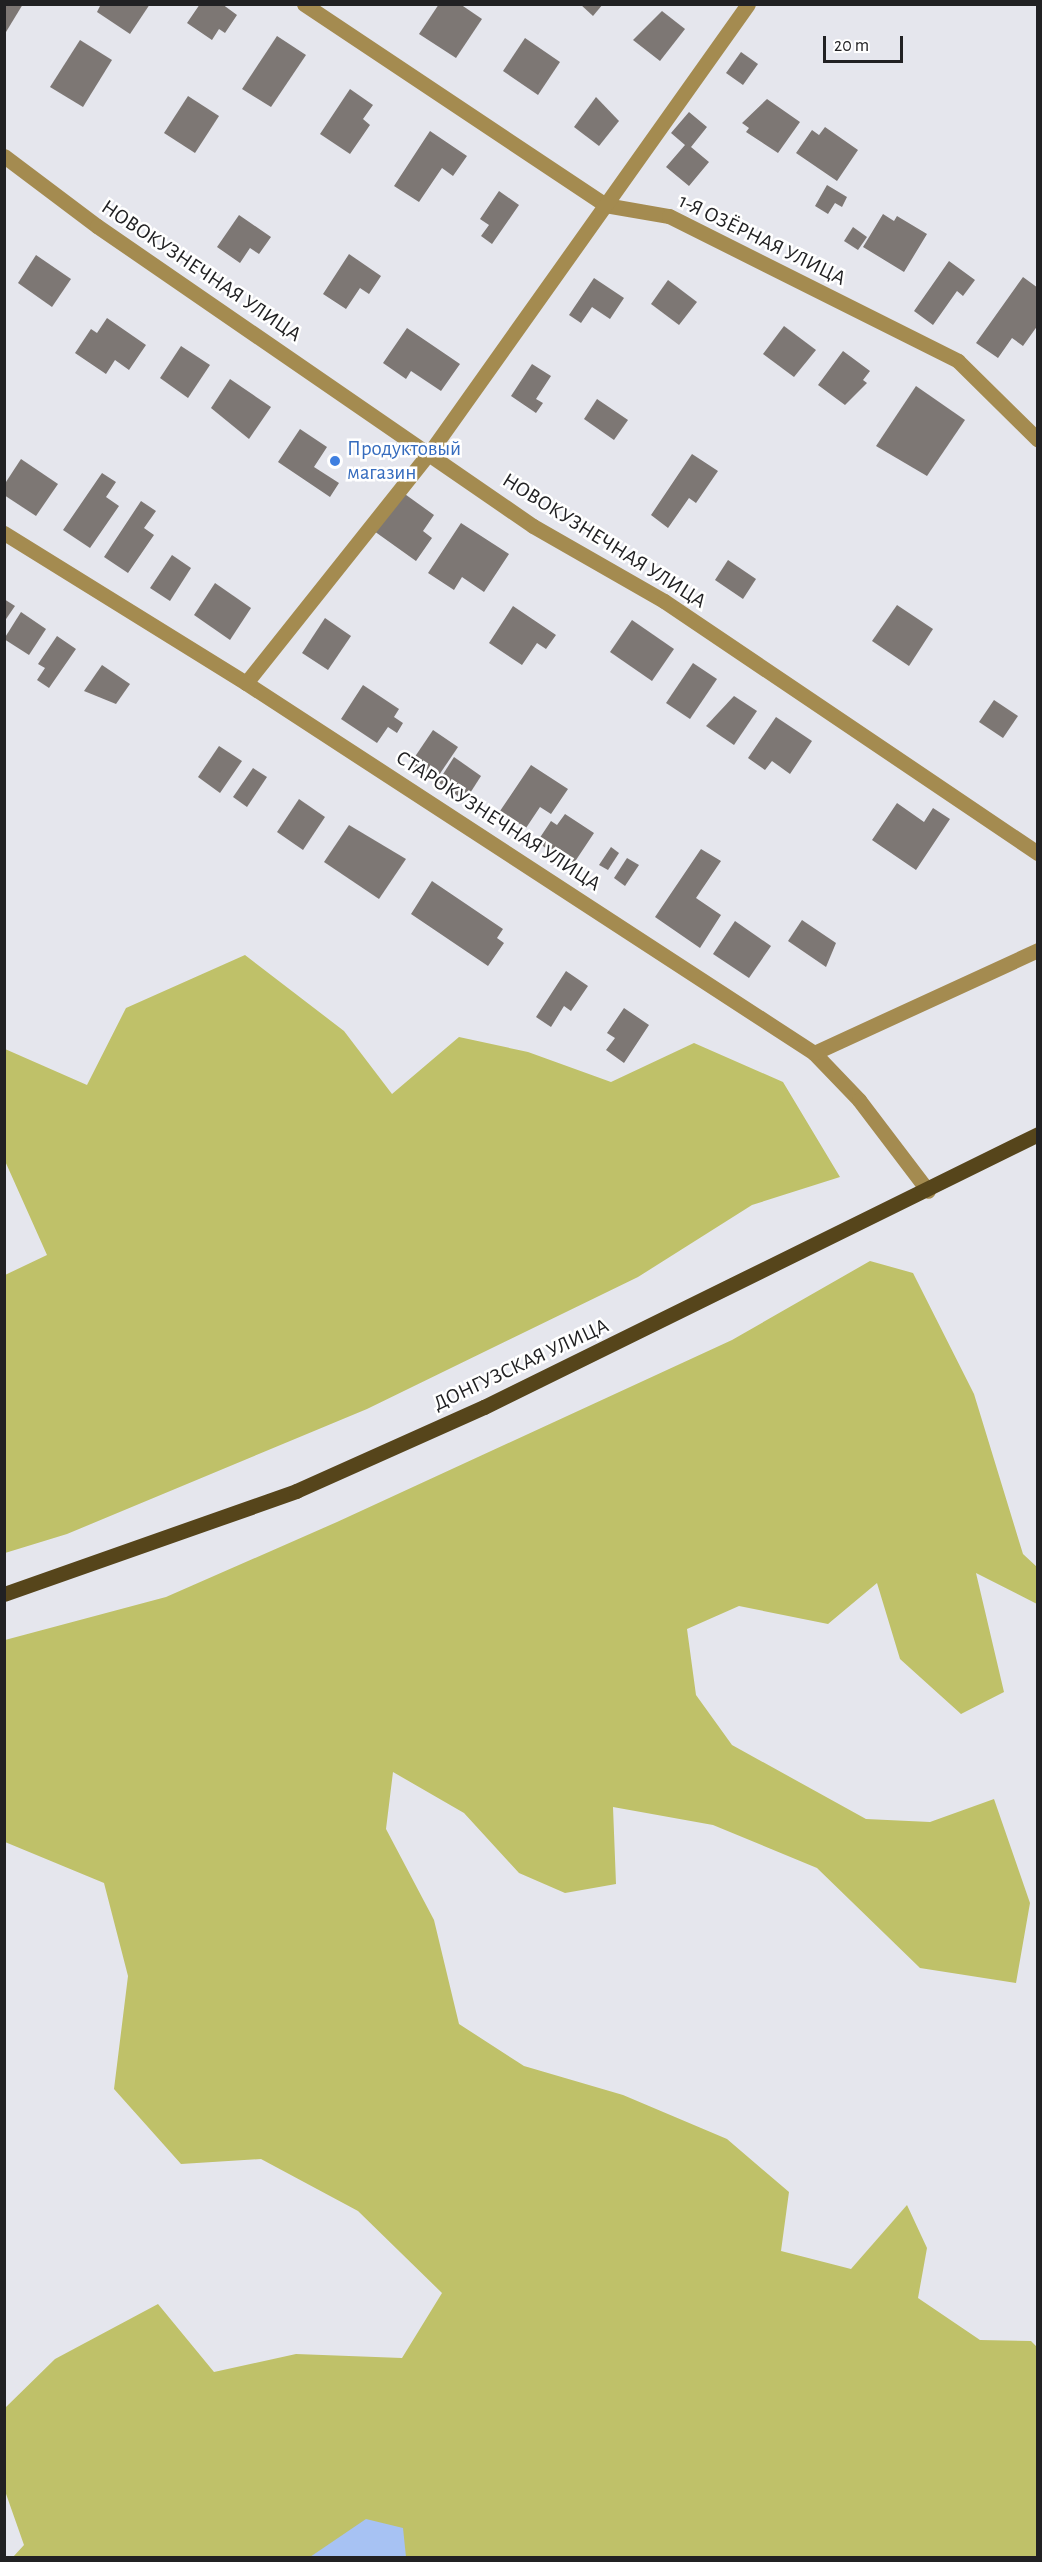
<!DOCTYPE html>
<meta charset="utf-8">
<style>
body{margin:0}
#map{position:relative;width:1042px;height:2562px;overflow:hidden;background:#e5e6ed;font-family:"Alegreya Sans",sans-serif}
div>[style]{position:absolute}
.green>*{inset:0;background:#bfc169}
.water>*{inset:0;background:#a7c2f3}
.building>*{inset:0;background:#7d7774}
.minor>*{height:15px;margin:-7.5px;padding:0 7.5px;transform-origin:7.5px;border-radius:7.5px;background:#a48b50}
.primary>*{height:15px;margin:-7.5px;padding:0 7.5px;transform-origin:7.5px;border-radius:7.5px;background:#56451b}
.dots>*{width:16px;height:16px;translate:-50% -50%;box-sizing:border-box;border:3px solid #fff;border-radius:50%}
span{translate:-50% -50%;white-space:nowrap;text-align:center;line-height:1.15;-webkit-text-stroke:5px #fff;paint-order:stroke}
.street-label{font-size:21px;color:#212123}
.shop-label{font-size:21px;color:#366cbe}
.left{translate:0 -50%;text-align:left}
.frame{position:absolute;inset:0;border:6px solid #212123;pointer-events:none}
.scale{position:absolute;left:823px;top:36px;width:80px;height:27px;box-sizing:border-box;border:3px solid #212123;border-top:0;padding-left:8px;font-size:18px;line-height:21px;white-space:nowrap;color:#212123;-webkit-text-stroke:4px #fff;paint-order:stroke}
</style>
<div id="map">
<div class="green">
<div style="clip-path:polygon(245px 955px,344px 1031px,392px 1094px,459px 1037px,528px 1052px,611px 1082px,694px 1043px,783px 1082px,840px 1177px,752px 1205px,638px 1277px,367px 1409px,67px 1534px,5px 1553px,5px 1275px,47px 1255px,5px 1161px,5px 1049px,87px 1085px,126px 1008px)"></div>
<div style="clip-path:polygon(870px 1261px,913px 1273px,974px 1394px,1023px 1554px,1037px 1567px,1037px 1604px,976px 1573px,1004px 1692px,961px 1714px,900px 1659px,877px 1583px,828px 1624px,739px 1606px,687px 1629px,696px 1695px,732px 1745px,866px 1819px,930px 1822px,994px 1799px,1030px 1903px,1016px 1983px,920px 1968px,817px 1868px,713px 1825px,613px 1807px,616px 1884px,565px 1893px,519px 1873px,464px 1813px,393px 1772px,386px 1829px,434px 1920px,459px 2024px,524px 2066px,623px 2095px,727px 2139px,789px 2192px,781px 2251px,851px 2269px,907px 2205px,927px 2248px,918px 2298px,980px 2340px,1031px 2341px,1037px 2347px,1037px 2557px,13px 2557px,24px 2545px,5px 2491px,5px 2408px,55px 2359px,158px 2304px,214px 2372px,296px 2354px,402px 2358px,442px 2293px,358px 2211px,261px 2159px,181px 2164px,114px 2089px,128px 1976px,104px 1883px,5px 1842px,5px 1640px,166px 1597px,337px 1522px,732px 1340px)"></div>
</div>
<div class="water">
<div style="clip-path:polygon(366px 2519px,403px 2528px,406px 2557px,310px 2557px)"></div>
</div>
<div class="building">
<div style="clip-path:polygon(4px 4px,23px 4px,6px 32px,4px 31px)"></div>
<div style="clip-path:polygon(101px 4px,150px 4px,130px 34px,97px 12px)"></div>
<div style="clip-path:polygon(200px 4px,222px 4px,237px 15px,225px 33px,219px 29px,212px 40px,187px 23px)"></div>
<div style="clip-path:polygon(439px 4px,460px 4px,482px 19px,456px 58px,419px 34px)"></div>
<div style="clip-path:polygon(580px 4px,603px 4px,593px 16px)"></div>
<div style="clip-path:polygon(662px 11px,685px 29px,660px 61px,633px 40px)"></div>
<div style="clip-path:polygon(277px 36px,306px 55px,271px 107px,242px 89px)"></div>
<div style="clip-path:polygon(525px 38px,560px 62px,538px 95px,503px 71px)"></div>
<div style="clip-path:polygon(80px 40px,112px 60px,83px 107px,50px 87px)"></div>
<div style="clip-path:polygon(741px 52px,758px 64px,743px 85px,726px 73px)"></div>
<div style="clip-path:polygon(350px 89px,373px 105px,363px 119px,370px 125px,350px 154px,320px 134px)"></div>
<div style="clip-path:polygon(188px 96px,219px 116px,195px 153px,164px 133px)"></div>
<div style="clip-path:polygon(596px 97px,619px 121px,599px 146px,574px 127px)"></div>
<div style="clip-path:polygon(767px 99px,800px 122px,778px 153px,746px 132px,749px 128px,742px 123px)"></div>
<div style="clip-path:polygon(689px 112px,707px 127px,691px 147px,709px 162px,689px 186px,666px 167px,685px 145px,671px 133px)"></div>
<div style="clip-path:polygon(825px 127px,858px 150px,837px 181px,796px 153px,812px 130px,819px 135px)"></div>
<div style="clip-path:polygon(430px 131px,467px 156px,453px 176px,442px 168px,419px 202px,394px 186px)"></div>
<div style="clip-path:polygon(827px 185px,847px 197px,842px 207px,835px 203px,828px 214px,815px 206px)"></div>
<div style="clip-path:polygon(499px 191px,519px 205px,492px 244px,481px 236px,489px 225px,480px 219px)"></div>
<div style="clip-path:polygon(883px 214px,894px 221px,897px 216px,927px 234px,904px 272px,863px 247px)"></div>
<div style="clip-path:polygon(239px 215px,271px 237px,259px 254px,250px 248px,240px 263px,217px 247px)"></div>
<div style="clip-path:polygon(853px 227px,867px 237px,858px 250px,844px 241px)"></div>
<div style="clip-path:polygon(349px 254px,381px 276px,369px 294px,360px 288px,346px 309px,323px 294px)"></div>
<div style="clip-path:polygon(36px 255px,71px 279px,52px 307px,18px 283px)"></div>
<div style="clip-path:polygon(949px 261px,975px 280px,963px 296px,957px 291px,933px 325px,914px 311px)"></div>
<div style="clip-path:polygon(1023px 277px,1038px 288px,1038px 325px,1023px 346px,1012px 338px,998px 358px,976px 343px)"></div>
<div style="clip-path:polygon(594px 278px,624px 298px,610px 319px,592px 307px,581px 323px,569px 315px)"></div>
<div style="clip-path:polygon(668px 280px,697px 302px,679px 325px,651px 304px)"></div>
<div style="clip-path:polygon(107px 318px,146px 345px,129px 370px,115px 360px,106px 374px,75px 353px,91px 329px,97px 333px)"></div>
<div style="clip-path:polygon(784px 326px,816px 350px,794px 377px,763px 354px)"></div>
<div style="clip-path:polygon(407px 328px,460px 364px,441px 391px,411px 371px,406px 379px,383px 363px)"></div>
<div style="clip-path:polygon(181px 346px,210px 365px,188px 398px,160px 378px)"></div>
<div style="clip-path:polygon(843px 351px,870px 371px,863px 380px,867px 383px,845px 405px,818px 385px)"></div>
<div style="clip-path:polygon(532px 364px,551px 376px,536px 399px,543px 403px,536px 413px,511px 396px)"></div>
<div style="clip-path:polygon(230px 379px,271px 407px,249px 439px,211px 408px)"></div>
<div style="clip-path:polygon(916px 386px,965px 420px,927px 476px,876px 446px)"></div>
<div style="clip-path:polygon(597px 399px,628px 420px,614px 440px,584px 419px)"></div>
<div style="clip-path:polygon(300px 429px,327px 447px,314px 467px,339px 483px,330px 497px,278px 462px)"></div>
<div style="clip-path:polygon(692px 454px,718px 471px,696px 503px,689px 498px,668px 528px,651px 515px)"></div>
<div style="clip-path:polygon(21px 459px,58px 484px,36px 516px,4px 495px,4px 485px)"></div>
<div style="clip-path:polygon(102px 473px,116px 482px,106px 497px,119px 506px,90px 548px,63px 530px)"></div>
<div style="clip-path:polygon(402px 492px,434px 515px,423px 531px,432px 538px,416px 561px,374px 531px)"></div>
<div style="clip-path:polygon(141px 501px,156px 511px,144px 528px,154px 535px,128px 573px,104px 557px)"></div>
<div style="clip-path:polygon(461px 523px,509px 554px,484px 592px,462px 577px,454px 590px,428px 573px)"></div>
<div style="clip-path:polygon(172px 555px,191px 568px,170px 601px,150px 588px)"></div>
<div style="clip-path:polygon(728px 560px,756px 579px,743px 599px,715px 580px)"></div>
<div style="clip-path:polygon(215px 583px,251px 608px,230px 640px,194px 615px)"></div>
<div style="clip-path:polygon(4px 599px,15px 606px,4px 622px)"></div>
<div style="clip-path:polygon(897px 605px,933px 629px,909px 666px,872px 641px)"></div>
<div style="clip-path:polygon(513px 606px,556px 635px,546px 649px,537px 643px,522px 665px,489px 643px)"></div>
<div style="clip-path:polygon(21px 612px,46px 629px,29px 655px,4px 639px)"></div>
<div style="clip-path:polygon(325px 618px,351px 636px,328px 670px,302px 653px)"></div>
<div style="clip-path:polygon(632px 620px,674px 649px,652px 681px,610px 652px)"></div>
<div style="clip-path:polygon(57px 636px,76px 649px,49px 688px,37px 680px,45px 668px,38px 664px)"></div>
<div style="clip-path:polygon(693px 663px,717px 679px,690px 719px,666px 703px)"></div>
<div style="clip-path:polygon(102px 665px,130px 684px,116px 704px,84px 691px)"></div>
<div style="clip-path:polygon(363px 685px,399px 709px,394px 717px,403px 723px,397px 733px,388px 727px,377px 743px,341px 719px)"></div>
<div style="clip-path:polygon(734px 696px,757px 711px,734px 745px,706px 726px)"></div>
<div style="clip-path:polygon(994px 700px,1018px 716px,1003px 738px,979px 722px)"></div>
<div style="clip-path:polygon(776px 717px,812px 741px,790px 774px,772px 761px,765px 770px,748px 758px)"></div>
<div style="clip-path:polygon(433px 730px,458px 747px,435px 781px,410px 764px)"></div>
<div style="clip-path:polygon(219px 746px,242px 761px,220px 793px,198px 777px)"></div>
<div style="clip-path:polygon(454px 757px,481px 776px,465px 801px,438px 782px)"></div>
<div style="clip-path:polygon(531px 765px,568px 789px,551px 814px,540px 807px,526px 828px,500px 811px)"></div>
<div style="clip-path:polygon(253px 768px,267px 777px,247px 807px,233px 797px)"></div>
<div style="clip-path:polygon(299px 799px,325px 817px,303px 850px,277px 832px)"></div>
<div style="clip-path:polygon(897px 803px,924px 822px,933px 808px,950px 819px,916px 870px,872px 840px)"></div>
<div style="clip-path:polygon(565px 814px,594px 833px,572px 866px,537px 842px,551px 821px,557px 825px)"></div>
<div style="clip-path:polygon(349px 825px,406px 859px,379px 899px,324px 862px)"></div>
<div style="clip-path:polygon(611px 847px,619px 853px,608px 870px,599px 865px)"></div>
<div style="clip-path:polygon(701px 849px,721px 861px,696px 898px,721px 915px,700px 948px,655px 917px)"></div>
<div style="clip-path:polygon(627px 858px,639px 865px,625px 886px,614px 878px)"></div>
<div style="clip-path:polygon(432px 881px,503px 929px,497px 938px,504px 943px,488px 966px,411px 914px)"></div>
<div style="clip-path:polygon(802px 920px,836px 943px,826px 967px,788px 941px)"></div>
<div style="clip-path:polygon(735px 921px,771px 946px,749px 978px,713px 954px)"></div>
<div style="clip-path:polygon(566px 971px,588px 986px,571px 1011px,564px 1006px,551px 1027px,536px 1017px)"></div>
<div style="clip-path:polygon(624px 1008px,649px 1025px,624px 1063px,606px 1050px,615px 1038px,607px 1033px)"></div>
</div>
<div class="minor">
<div style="left:304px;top:4px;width:362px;rotate:33.7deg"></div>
<div style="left:605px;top:205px;width:65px;rotate:9.8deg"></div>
<div style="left:669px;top:216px;width:323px;rotate:26.6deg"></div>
<div style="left:958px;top:361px;width:112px;rotate:44.6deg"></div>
<div style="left:4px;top:156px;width:116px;rotate:37deg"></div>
<div style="left:97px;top:226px;width:529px;rotate:34.53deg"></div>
<div style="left:533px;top:526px;width:151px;rotate:29.8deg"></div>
<div style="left:664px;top:601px;width:451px;rotate:34deg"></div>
<div style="left:4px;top:533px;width:285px;rotate:31.8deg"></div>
<div style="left:246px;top:683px;width:678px;rotate:33.08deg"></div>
<div style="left:814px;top:1053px;width:65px;rotate:46.2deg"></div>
<div style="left:859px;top:1100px;width:114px;rotate:52.8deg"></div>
<div style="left:246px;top:683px;width:295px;rotate:-51.5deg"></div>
<div style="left:430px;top:452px;width:549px;rotate:-54.63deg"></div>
<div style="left:814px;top:1053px;width:247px;rotate:-24.7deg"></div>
</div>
<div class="primary">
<div style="left:4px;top:1594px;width:310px;rotate:-19.4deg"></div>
<div style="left:296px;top:1491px;width:206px;rotate:-24.1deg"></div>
<div style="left:484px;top:1407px;width:618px;rotate:-26.23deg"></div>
</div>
<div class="dots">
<div style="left:335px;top:461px;background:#3f7fe0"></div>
</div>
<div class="street-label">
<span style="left:762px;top:240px;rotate:26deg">1-Я ОЗЁРНАЯ УЛИЦА</span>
<span style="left:201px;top:271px;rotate:34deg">НОВОКУЗНЕЧНАЯ УЛИЦА</span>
<span style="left:604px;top:541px;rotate:32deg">НОВОКУЗНЕЧНАЯ УЛИЦА</span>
<span style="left:498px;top:821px;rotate:33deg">СТАРОКУЗНЕЧНАЯ УЛИЦА</span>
<span style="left:521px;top:1365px;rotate:-25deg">ДОНГУЗСКАЯ УЛИЦА</span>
</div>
<div class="shop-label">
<span class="left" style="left:347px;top:461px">Продуктовый<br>магазин</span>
</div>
<div class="frame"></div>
<div class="scale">20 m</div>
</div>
